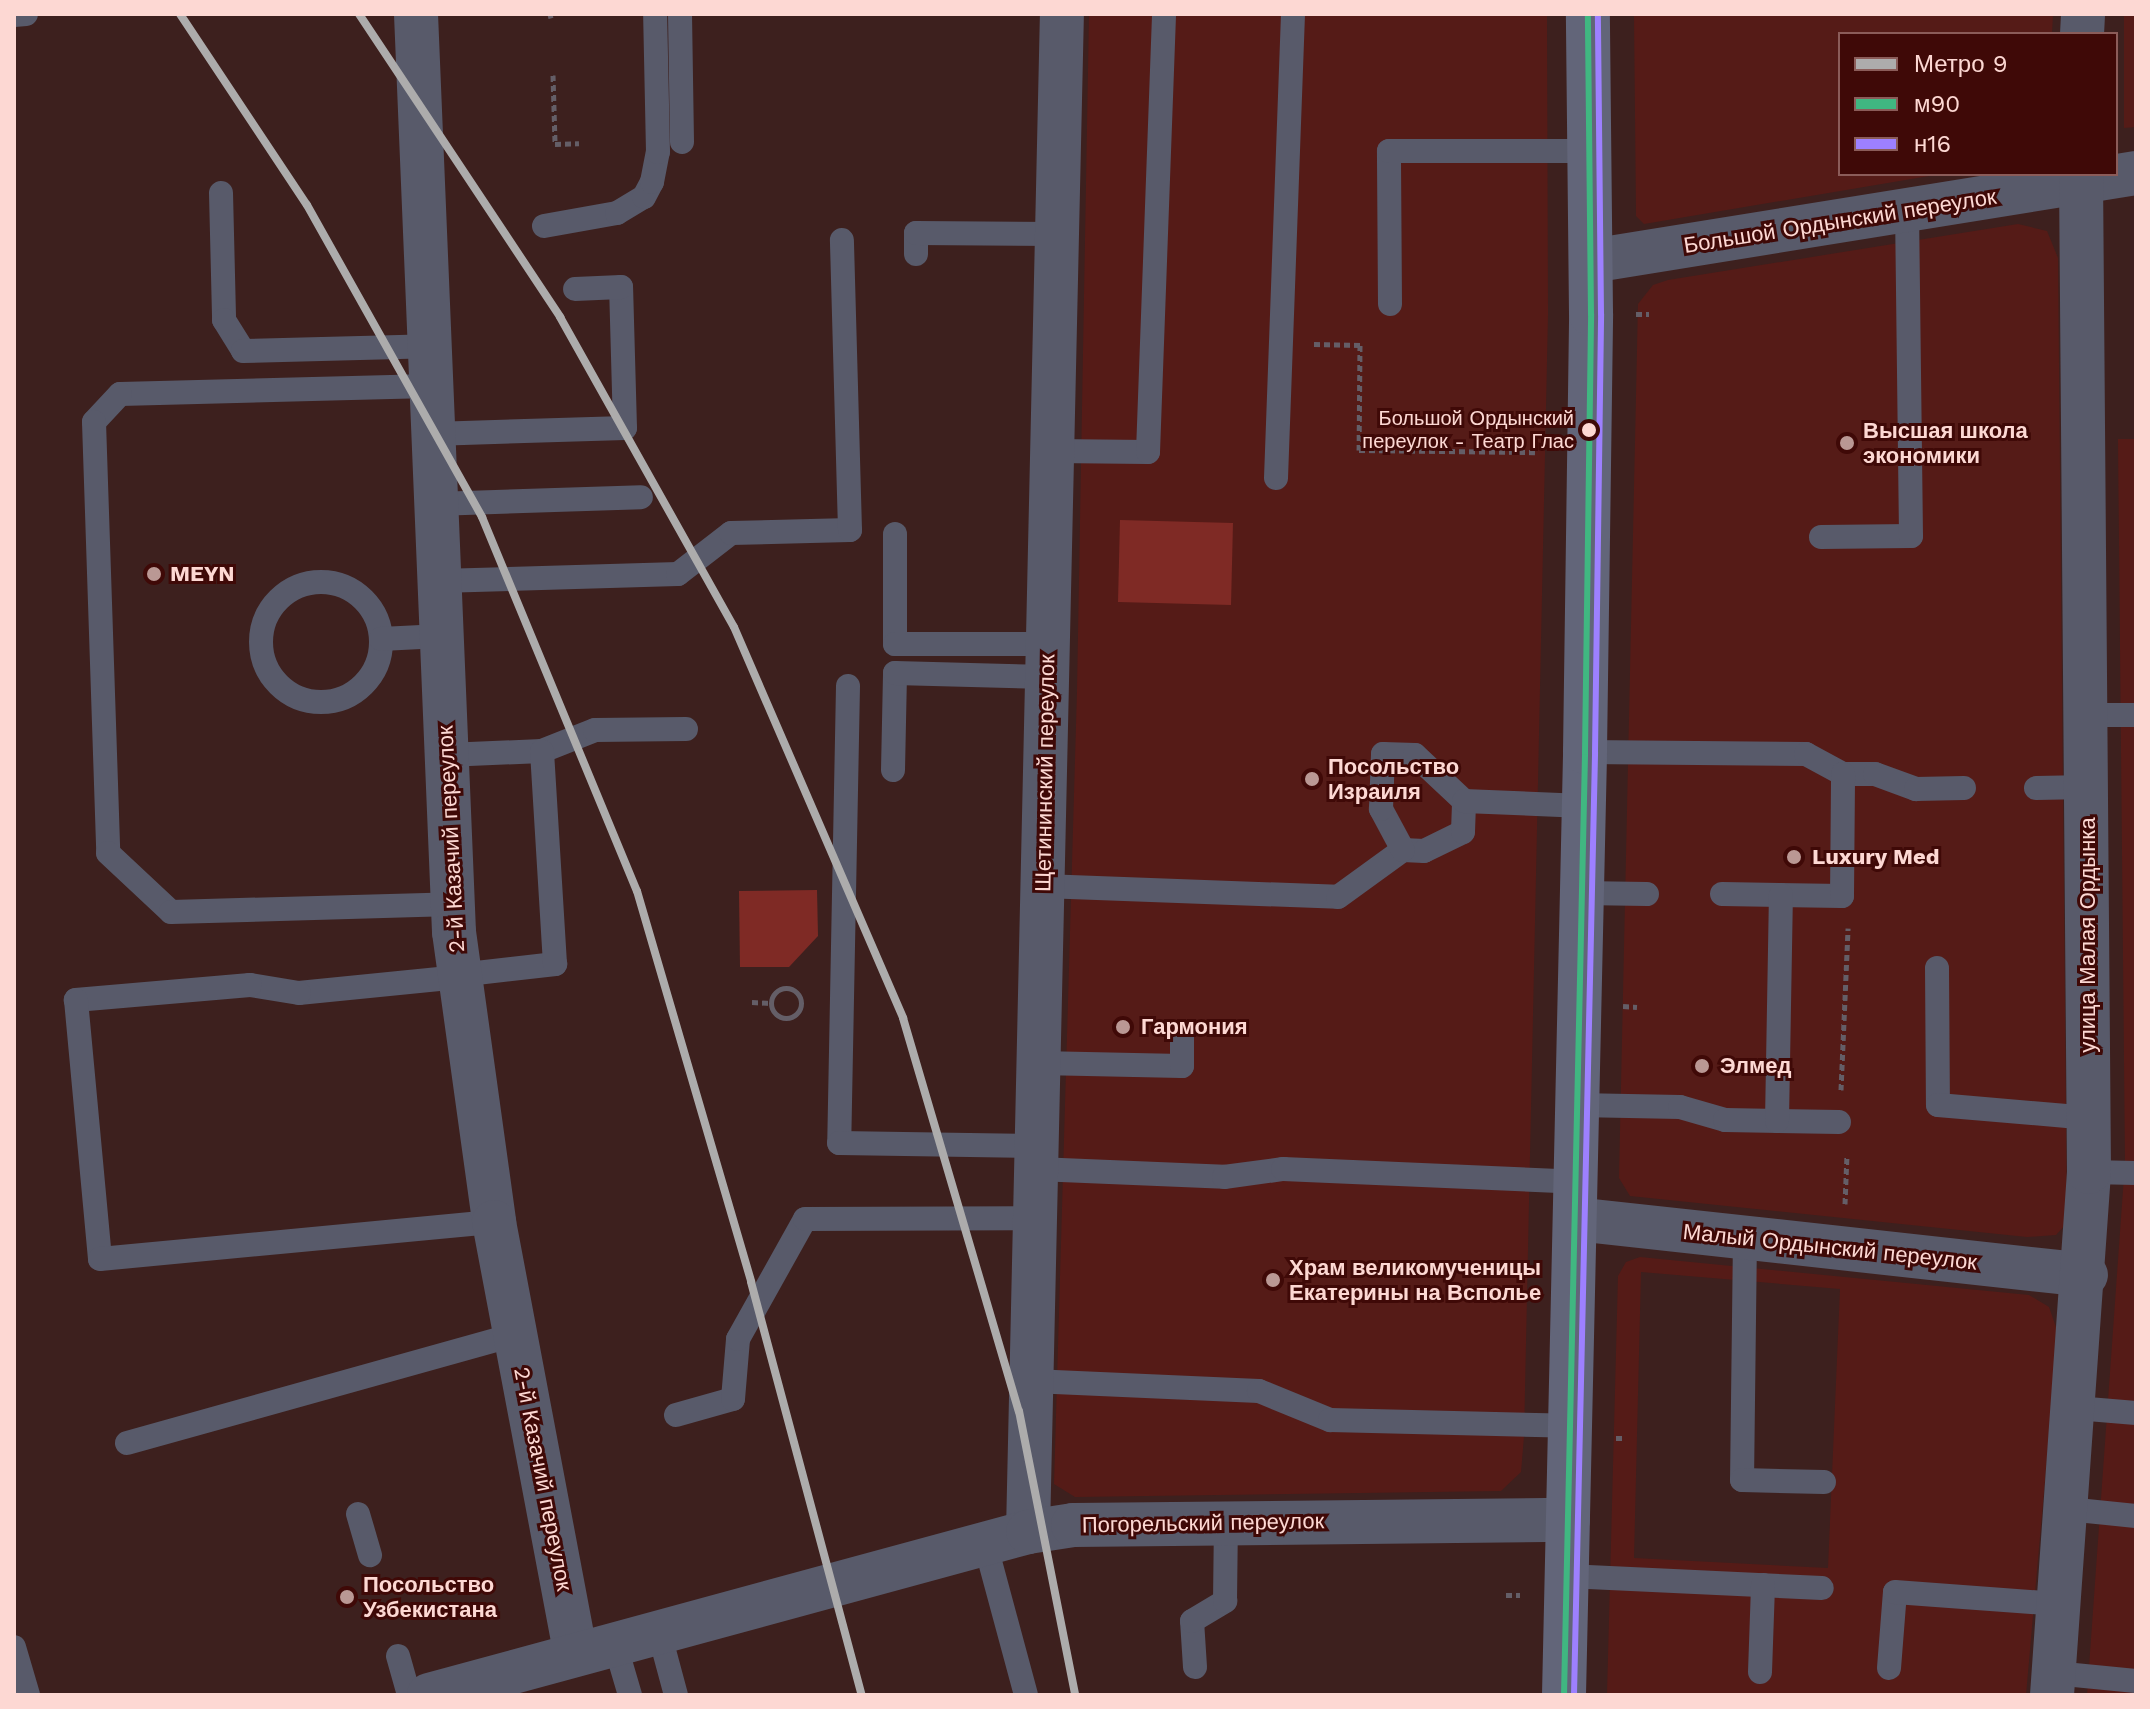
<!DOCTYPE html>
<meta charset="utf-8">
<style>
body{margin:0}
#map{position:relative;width:2150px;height:1709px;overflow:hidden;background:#3d201e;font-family:"Work Sans",sans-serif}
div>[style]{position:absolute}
.built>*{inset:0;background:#551b17}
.green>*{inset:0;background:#7f2a25}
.path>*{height:5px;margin-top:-2.5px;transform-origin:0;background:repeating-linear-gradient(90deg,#645e67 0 6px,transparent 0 10px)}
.path>.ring{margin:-2.5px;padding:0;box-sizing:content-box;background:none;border:5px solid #645e67;border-radius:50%}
.service>*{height:24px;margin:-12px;padding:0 12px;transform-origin:12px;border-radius:12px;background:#585a6a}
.service>.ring{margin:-12px;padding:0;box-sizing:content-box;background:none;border:24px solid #585a6a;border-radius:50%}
.minor>*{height:44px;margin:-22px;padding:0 22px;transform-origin:22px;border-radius:22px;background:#585a6a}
.secondary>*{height:44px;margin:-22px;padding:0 22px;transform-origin:22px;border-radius:22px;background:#626579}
.bus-1>*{height:6px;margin:-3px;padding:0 3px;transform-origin:3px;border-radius:3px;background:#40b781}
.bus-2>*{height:6px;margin:-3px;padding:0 3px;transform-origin:3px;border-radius:3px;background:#9d80ff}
.metro-1>*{height:8px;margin:-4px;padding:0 4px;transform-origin:4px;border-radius:4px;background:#adacac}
.dots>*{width:22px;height:22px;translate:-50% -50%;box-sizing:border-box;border:4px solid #3f0907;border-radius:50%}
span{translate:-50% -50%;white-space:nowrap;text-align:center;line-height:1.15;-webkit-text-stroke:6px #3f0907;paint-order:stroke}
.bus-label{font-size:20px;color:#fdd8d3}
.right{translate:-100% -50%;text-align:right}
.street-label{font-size:22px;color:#fdd8d3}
.poi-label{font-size:22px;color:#fdd8d3;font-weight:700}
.left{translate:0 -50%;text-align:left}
.frame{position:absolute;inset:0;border:16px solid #fdd8d3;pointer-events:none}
.legend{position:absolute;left:1838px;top:32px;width:280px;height:144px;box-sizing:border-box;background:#3f0907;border:2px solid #8b5c59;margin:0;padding:10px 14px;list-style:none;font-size:24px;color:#fdd8d3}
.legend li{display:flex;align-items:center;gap:16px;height:40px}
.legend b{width:40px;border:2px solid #8b5c59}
</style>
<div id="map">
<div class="built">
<div style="clip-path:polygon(1089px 14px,1547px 14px,1548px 314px,1524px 1436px,1521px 1472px,1501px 1491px,1075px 1497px,1054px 1484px,1077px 691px)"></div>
<div style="clip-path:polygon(1634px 14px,2053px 14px,2052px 34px,1840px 34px,1840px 174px,1941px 174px,1644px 224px,1636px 216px)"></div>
<div style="clip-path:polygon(2124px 14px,2136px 14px,2136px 127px,2124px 128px)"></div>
<div style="clip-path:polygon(2018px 224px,2047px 231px,2058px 258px,2067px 1223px,2056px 1235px,2027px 1237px,1630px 1196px,1619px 1178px,1638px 304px,1653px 285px,1668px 280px)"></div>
<div style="clip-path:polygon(2118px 439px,2136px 439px,2136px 1695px,2087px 1695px,2125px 1162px)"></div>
<div style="clip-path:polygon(evenodd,1640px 1257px,2029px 1295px,2049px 1307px,2058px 1333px,2026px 1695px,1607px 1695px,1618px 1276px,1626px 1262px,1640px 1257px,1641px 1272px,1840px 1289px,1828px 1568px,1634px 1558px,1641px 1272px)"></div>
</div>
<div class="green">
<div style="clip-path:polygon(1120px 520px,1233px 523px,1231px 605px,1118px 602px)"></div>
<div style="clip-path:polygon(817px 890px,818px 936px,789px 967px,740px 967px,739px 891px)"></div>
</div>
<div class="path">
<div style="left:550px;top:14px;width:4px;rotate:76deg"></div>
<div style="left:553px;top:75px;width:69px;rotate:88.3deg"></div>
<div style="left:555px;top:144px;width:24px;rotate:-2deg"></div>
<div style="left:1636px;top:314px;width:13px"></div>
<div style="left:1314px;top:344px;width:46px;rotate:1.2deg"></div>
<div style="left:1360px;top:345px;width:105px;rotate:90.5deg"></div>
<div style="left:1359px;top:450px;width:176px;rotate:0.7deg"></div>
<div class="ring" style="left:771px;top:988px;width:25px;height:25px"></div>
<div style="left:752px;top:1002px;width:19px;rotate:3deg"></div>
<div style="left:1623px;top:1006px;width:14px;rotate:4deg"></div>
<div style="left:1841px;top:1090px;width:162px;rotate:-87.5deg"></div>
<div style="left:1845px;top:1204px;width:49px;rotate:-87.7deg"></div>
<div style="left:1616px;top:1438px;width:9px"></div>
<div style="left:1506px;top:1595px;width:14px"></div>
</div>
<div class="service">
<div style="left:680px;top:14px;width:128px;rotate:89.1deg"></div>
<div style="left:14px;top:15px;width:12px;rotate:-5deg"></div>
<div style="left:221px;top:193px;width:127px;rotate:88.6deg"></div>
<div style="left:224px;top:320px;width:36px;rotate:58deg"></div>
<div style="left:243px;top:351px;width:185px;rotate:-1.5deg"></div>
<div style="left:544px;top:226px;width:74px;rotate:-10.1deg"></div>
<div style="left:617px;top:213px;width:31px;rotate:-31deg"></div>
<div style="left:644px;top:197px;width:17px;rotate:-62deg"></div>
<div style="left:652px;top:182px;width:31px;rotate:-79deg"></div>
<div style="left:658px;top:152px;width:138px;rotate:-91.2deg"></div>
<div style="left:916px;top:254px;width:21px;rotate:-90deg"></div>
<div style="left:916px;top:233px;width:141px;rotate:0.4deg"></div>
<div style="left:1390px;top:304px;width:153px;rotate:-90.4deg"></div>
<div style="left:1389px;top:151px;width:200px"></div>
<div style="left:430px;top:386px;width:310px;rotate:178.5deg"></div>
<div style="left:120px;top:394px;width:38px;rotate:133deg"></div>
<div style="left:94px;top:422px;width:431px;rotate:88.1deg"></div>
<div style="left:108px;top:853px;width:86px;rotate:43.1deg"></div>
<div style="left:171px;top:912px;width:282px;rotate:-1.6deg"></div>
<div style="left:432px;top:434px;width:193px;rotate:-1.8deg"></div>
<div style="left:625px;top:428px;width:141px;rotate:-91.6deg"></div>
<div style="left:621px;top:287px;width:46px;rotate:177.5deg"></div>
<div style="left:1053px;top:451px;width:95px;rotate:0.6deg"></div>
<div style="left:1148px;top:452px;width:438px;rotate:-87.9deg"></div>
<div style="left:1276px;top:478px;width:464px;rotate:-87.9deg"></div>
<div style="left:435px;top:504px;width:206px;rotate:-1.9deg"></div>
<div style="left:895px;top:534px;width:110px;rotate:90deg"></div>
<div style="left:895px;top:644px;width:153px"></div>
<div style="left:1821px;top:537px;width:90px;rotate:-0.6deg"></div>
<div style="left:1911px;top:536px;width:325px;rotate:-90.7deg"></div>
<div style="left:439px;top:581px;width:239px;rotate:-1.7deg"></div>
<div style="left:678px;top:574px;width:67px;rotate:-37.7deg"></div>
<div style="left:731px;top:533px;width:119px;rotate:-1.4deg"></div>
<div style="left:850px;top:530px;width:290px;rotate:-91.6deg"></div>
<div class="ring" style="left:261px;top:582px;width:96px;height:96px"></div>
<div style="left:381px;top:639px;width:60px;rotate:-2.9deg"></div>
<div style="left:848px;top:686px;width:457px;rotate:91.1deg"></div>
<div style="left:839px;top:1143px;width:198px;rotate:0.9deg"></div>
<div style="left:2086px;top:715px;width:50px"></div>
<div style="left:1585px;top:752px;width:221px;rotate:0.5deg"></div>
<div style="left:1806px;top:754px;width:42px;rotate:28.4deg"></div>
<div style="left:1843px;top:774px;width:32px"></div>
<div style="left:1875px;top:774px;width:44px;rotate:20.1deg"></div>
<div style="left:1916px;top:789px;width:48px;rotate:-1.2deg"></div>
<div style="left:446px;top:755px;width:96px;rotate:-2.4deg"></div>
<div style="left:542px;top:751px;width:57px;rotate:-21.6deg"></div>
<div style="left:595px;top:730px;width:91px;rotate:-0.6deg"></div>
<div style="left:893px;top:770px;width:97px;rotate:-88.8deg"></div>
<div style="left:895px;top:673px;width:153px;rotate:1.5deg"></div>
<div style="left:2036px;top:788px;width:51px;rotate:-1.1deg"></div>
<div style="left:1403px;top:850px;width:21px;rotate:3deg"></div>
<div style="left:1424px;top:851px;width:43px;rotate:-26deg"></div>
<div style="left:1463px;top:832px;width:31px;rotate:-88deg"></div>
<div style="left:1043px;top:886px;width:295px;rotate:2.1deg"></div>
<div style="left:1338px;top:897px;width:80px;rotate:-35.9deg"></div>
<div style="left:1403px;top:850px;width:47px;rotate:-118.2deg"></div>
<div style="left:1381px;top:809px;width:55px;rotate:-87.9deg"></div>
<div style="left:1383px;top:754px;width:32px;rotate:2deg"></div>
<div style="left:1415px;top:755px;width:67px;rotate:43.2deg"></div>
<div style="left:1464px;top:801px;width:120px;rotate:2.4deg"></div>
<div style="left:1582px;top:893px;width:65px;rotate:0.9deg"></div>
<div style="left:1722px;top:894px;width:120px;rotate:1deg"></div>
<div style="left:1842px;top:896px;width:122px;rotate:-89.5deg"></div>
<div style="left:1937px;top:968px;width:137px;rotate:89.6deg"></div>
<div style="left:1938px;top:1105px;width:152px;rotate:4.9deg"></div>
<div style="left:459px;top:975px;width:97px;rotate:-6.5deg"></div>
<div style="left:555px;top:964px;width:213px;rotate:-93.5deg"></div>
<div style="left:459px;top:977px;width:161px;rotate:174.3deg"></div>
<div style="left:299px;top:993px;width:50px;rotate:-170.7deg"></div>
<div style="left:250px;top:985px;width:175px;rotate:175.1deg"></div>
<div style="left:76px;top:1000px;width:260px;rotate:84.7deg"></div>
<div style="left:100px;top:1259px;width:396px;rotate:-5.4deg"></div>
<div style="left:1039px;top:1063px;width:143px;rotate:1.2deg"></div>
<div style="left:1182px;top:1066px;width:29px;rotate:-90deg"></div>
<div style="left:1577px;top:1105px;width:103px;rotate:1.1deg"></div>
<div style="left:1680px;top:1107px;width:47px;rotate:16.1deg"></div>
<div style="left:1725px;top:1120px;width:114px;rotate:1deg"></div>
<div style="left:1777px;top:1121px;width:226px;rotate:-89deg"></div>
<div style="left:1037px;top:1169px;width:187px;rotate:2.4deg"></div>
<div style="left:1224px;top:1177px;width:60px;rotate:-7.7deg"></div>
<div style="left:1283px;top:1169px;width:293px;rotate:2.5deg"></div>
<div style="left:2089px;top:1172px;width:47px;rotate:1.2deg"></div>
<div style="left:1745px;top:1237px;width:243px;rotate:90.7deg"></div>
<div style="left:1742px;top:1480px;width:82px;rotate:1.4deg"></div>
<div style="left:1032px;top:1381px;width:227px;rotate:2.5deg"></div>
<div style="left:1259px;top:1391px;width:77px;rotate:22.2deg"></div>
<div style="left:1330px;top:1420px;width:240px;rotate:1.4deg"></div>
<div style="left:2076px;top:1408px;width:60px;rotate:4.8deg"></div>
<div style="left:676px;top:1415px;width:59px;rotate:-15.7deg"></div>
<div style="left:733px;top:1399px;width:60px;rotate:-85.2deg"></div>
<div style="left:738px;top:1339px;width:137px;rotate:-60.8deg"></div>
<div style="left:805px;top:1219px;width:230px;rotate:-0.2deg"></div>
<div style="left:127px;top:1443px;width:403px;rotate:-15.6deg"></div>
<div style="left:2067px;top:1509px;width:69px;rotate:5.8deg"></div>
<div style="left:358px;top:1514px;width:43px;rotate:73.7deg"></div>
<div style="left:985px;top:1543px;width:157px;rotate:74.9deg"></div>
<div style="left:1567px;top:1576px;width:255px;rotate:2.7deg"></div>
<div style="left:659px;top:1632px;width:65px;rotate:74.9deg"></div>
<div style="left:615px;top:1644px;width:53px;rotate:73.6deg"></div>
<div style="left:14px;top:1647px;width:50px;rotate:73.7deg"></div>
<div style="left:398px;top:1656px;width:41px;rotate:74.2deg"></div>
<div style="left:1195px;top:1667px;width:46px;rotate:-93.7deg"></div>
<div style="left:1192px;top:1621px;width:39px;rotate:-31deg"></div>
<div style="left:1225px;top:1601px;width:81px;rotate:-89.3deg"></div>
<div style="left:1889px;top:1668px;width:76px;rotate:-85.5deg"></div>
<div style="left:1895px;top:1592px;width:165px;rotate:4.2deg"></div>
<div style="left:1760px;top:1672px;width:87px;rotate:-88deg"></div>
<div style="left:2054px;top:1673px;width:82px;rotate:5.6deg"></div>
</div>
<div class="minor">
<div style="left:416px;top:14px;width:919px;rotate:87.63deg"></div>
<div style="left:454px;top:932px;width:293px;rotate:82.1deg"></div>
<div style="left:494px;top:1222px;width:440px;rotate:79.3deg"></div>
<div style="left:2082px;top:34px;width:20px;rotate:-87deg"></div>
<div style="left:1591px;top:261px;width:552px;rotate:-9.17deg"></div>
<div style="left:1575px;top:1219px;width:514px;rotate:6.25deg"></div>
<div style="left:1028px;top:1532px;width:1518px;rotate:-88.72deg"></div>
<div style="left:429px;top:1695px;width:621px;rotate:-15.22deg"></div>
<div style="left:1028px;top:1532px;width:46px;rotate:-8.8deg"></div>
<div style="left:1073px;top:1525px;width:495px;rotate:-0.6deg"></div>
<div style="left:2052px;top:1695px;width:524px;rotate:-85.95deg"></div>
<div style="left:2089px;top:1172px;width:998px;rotate:-90.46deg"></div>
</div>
<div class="secondary">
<div style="left:1564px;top:1695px;width:943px;rotate:-88.72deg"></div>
<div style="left:1585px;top:752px;width:438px;rotate:-89.2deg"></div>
<div style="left:1591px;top:314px;width:300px;rotate:-90.6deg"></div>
</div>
<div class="bus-1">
<div style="left:1564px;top:1695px;width:943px;rotate:-88.72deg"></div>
<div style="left:1585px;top:752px;width:438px;rotate:-89.2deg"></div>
<div style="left:1591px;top:314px;width:300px;rotate:-90.6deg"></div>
</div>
<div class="bus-2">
<div style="left:1574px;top:1695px;width:943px;rotate:-88.72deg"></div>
<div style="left:1595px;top:752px;width:438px;rotate:-89.2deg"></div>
<div style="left:1601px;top:314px;width:300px;rotate:-90.6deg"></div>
</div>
<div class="metro-1">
<div style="left:180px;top:14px;width:229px;rotate:56.4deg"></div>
<div style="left:307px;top:205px;width:358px;rotate:60.7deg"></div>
<div style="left:482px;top:517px;width:405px;rotate:67.5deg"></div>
<div style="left:637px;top:891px;width:407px;rotate:73.7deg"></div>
<div style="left:751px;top:1282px;width:428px;rotate:75deg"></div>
<div style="left:359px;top:14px;width:364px;rotate:56.4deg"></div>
<div style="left:560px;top:317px;width:355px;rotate:60.7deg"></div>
<div style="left:734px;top:627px;width:426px;rotate:66.6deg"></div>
<div style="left:903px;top:1018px;width:410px;rotate:73.6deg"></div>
<div style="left:1019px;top:1411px;width:289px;rotate:78.8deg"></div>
</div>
<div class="dots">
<div style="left:1589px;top:430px;background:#fdd8d3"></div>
<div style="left:1847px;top:443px;background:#ba9894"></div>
<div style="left:154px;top:574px;background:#ba9894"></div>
<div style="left:1312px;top:779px;background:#ba9894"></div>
<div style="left:1794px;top:857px;background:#ba9894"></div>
<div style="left:1123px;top:1027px;background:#ba9894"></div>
<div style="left:1702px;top:1066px;background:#ba9894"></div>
<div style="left:1273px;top:1280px;background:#ba9894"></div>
<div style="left:347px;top:1597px;background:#ba9894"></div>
</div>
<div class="bus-label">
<span class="right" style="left:1574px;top:430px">Большой Ордынский<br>переулок - Театр Глас</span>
</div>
<div class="street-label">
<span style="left:1840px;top:221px;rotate:-9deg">Большой Ордынский переулок</span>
<span style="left:1045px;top:773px;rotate:-89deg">Щетининский переулок</span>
<span style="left:451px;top:839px;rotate:-93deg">2-й Казачий переулок</span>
<span style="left:2088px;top:935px;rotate:-90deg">улица Малая Ордынка</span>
<span style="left:1830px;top:1247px;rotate:6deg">Малый Ордынский переулок</span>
<span style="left:543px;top:1479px;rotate:79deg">2-й Казачий переулок</span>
<span style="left:1203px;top:1523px;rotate:-1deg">Погорельский переулок</span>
</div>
<div class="poi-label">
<span class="left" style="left:1863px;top:443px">Высшая школа<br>экономики</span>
<span class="left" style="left:170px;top:574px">MEYN</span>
<span class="left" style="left:1328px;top:779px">Посольство<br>Израиля</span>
<span class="left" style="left:1812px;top:857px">Luxury Med</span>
<span class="left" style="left:1141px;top:1027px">Гармония</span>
<span class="left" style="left:1720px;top:1066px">Элмед</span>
<span class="left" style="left:1289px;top:1280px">Храм великомученицы<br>Екатерины на Всполье</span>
<span class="left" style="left:363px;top:1597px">Посольство<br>Узбекистана</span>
</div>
<div class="frame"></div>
<ul class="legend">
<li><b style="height:10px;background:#adacac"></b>Метро 9</li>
<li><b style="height:10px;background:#40b781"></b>м90</li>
<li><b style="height:10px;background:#9d80ff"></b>н16</li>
</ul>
</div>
